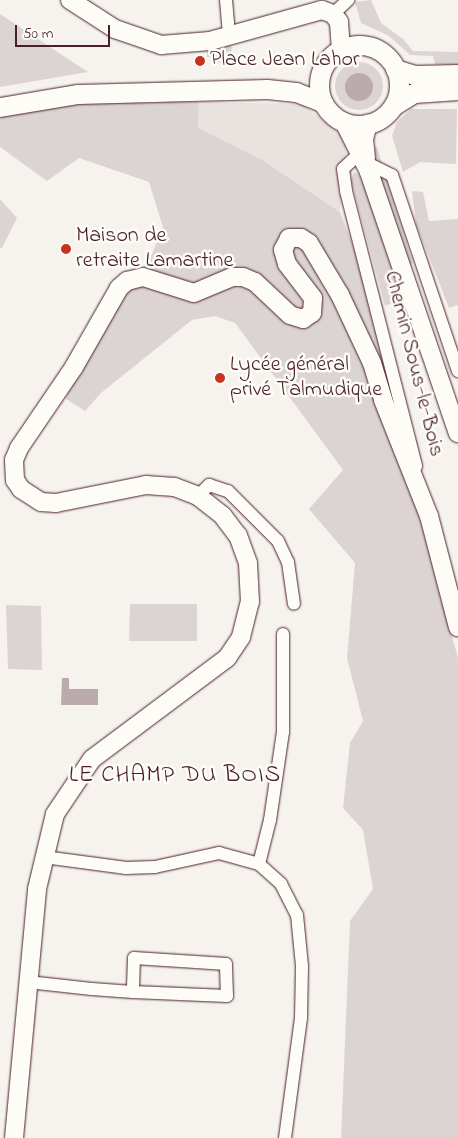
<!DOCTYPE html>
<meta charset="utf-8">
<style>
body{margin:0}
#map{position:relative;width:458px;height:1138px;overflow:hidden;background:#f6f3ef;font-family:"Indie Flower",sans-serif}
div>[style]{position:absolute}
.built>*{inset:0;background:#e9e3e0}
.green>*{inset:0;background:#dcd4d2}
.round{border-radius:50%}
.water>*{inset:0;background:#bbabac}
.roads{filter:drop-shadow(0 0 1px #4a1f2b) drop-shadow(0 0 1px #4a1f2b)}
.street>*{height:12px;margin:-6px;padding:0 6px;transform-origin:6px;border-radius:6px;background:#fdfcf7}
.secondary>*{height:18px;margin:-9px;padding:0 9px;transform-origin:9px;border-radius:9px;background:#fdfcf7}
.primary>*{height:19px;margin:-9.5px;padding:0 9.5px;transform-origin:9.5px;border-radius:9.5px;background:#fdfcf7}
.primary>.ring{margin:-9.5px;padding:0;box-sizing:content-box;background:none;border:19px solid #fdfcf7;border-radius:50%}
.dots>*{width:14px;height:14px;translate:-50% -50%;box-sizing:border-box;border:2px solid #fdfcf7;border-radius:50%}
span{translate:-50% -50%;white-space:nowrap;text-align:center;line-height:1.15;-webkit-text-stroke:5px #fdfcf7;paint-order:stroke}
.poi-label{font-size:22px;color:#4a1f2b}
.left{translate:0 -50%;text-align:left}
.street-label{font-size:22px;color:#4a1f2b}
.neighbourhood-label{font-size:24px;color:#4a1f2b;letter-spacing:1px}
.scale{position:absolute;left:15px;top:25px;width:95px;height:22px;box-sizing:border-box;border:2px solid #4a1f2b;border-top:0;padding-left:6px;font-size:15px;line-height:18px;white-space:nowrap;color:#4a1f2b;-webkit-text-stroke:4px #fdfcf7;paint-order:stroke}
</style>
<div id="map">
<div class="built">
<div style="clip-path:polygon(199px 102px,302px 104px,347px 139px,340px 212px,262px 160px,198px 128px)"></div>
</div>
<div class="green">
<div style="clip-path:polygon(371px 0,381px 23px,403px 39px,413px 51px,458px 52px,458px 65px,435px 64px,433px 56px,410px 55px,389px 36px,361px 23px,355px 2px)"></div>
<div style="clip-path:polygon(0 14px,88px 72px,0 87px)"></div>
<div style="clip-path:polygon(231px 45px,233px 62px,214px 63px,213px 57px,207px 57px,207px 51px)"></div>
<div class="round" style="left:335px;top:62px;width:48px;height:48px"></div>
<div style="clip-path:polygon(128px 95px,199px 102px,198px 128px,262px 160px,340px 212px,363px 271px,410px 482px,458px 658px,458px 1138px,341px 1138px,350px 921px,373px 889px,363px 830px,343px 808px,350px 743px,363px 721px,347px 658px,355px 563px,309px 509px,343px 470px,235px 323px,215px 316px,192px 320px,101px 393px,85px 411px,66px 399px,76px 364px,115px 303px,150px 259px,163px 227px,149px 182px,79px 158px,47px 181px,0 147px,0 117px,60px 103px)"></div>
<div style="clip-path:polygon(411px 109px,457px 109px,456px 164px,420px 162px,403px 172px,392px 136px,397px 122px)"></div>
<div style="clip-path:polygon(377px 147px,413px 263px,408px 265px,370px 148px)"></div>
<div style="clip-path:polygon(354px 172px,360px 176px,374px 210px,402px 299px,385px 306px,351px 181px)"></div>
<div style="clip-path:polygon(412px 191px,423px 192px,429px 221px,458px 219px,458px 305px,449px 308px,416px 224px)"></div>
<div style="clip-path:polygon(0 199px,17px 218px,2px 248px,0 248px)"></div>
<div style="clip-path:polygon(130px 604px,197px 604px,197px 641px,129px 641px)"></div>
<div style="clip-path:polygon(6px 605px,41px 606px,42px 670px,8px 669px)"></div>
</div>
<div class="water">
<div class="round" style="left:345px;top:73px;width:28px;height:28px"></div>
<div style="clip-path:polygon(62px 678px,69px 678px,69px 689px,98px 689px,98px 705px,61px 705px)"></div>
</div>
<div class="roads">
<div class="street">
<div style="left:226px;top:0;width:36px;rotate:85deg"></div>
<div style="left:333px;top:14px;width:21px;rotate:-43deg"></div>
<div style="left:360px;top:153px;width:23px;rotate:137deg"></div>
<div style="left:343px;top:169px;width:22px;rotate:82deg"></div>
<div style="left:346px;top:191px;width:284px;rotate:75.7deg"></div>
<div style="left:367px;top:163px;width:28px;rotate:26deg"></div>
<div style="left:392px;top:175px;width:207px;rotate:71.4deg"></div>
<div style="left:198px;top:496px;width:16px;rotate:-45deg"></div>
<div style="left:209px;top:485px;width:20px;rotate:18deg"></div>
<div style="left:228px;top:491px;width:71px;rotate:45deg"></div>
<div style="left:278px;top:541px;width:23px;rotate:65deg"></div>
<div style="left:288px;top:562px;width:42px;rotate:81.9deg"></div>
<div style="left:44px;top:857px;width:83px;rotate:7.6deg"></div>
<div style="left:126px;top:868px;width:29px;rotate:-2deg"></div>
<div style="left:155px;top:867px;width:66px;rotate:-12.3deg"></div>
<div style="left:219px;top:853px;width:41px;rotate:15.4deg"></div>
<div style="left:259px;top:864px;width:30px;rotate:42deg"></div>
<div style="left:281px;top:884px;width:35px;rotate:63deg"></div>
<div style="left:297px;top:915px;width:51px;rotate:84.4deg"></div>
<div style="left:302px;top:966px;width:52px;rotate:91.1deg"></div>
<div style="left:301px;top:1018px;width:121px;rotate:97.6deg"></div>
<div style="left:259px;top:864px;width:45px;rotate:-76deg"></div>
<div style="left:270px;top:820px;width:89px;rotate:-81.6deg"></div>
<div style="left:283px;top:732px;width:98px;rotate:-90deg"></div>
<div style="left:28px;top:982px;width:64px;rotate:6.2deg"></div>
<div style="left:92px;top:989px;width:41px;rotate:4.2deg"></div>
<div style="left:133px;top:992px;width:94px;rotate:2.4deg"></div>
<div style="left:227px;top:996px;width:32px;rotate:-92deg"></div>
<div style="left:226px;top:964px;width:92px;rotate:-176.3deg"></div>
<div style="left:134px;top:958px;width:34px;rotate:92deg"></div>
</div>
<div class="secondary">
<div style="left:70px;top:0;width:54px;rotate:32.8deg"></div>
<div style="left:115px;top:29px;width:49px;rotate:19.2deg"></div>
<div style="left:161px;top:45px;width:49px;rotate:-4.7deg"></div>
<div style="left:210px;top:41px;width:116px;rotate:-15.5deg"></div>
<div style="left:322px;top:10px;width:12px;rotate:20deg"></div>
<div style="left:333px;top:14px;width:10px;rotate:53deg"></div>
<div style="left:339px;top:22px;width:27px;rotate:86deg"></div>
<div style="left:344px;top:122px;width:56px;rotate:63.4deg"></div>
<div style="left:369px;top:172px;width:276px;rotate:71.2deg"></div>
<div style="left:366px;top:158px;width:19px;rotate:-96deg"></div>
<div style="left:364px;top:139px;width:16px;rotate:-75deg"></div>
<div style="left:14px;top:1138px;width:250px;rotate:-84.7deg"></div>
<div style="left:37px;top:889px;width:77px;rotate:-76.5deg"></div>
<div style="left:55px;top:814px;width:66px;rotate:-56.1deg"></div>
<div style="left:92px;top:759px;width:169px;rotate:-36.8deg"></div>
<div style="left:227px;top:658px;width:25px;rotate:-56deg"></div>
<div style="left:241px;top:637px;width:36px;rotate:-76deg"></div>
<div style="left:250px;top:602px;width:39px;rotate:-93deg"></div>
<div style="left:248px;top:563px;width:29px;rotate:-110deg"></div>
<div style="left:238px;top:536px;width:26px;rotate:-127deg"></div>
<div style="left:222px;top:515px;width:31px;rotate:-142deg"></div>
<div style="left:198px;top:496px;width:26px;rotate:-159deg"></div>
<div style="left:174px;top:487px;width:28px;rotate:-176deg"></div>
<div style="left:146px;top:485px;width:92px;rotate:168.7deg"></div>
<div style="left:56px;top:503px;width:15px;rotate:-176deg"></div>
<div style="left:41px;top:502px;width:24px;rotate:-147deg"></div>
<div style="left:21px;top:489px;width:11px;rotate:-124deg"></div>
<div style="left:15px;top:480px;width:20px;rotate:-93deg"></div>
<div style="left:14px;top:460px;width:13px;rotate:-67deg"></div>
<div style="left:19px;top:448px;width:98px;rotate:-55.8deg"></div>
<div style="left:74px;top:367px;width:91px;rotate:-60.3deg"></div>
<div style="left:119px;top:288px;width:11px;rotate:-41deg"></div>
<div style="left:127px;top:281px;width:16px;rotate:-14deg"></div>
<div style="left:143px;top:277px;width:53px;rotate:17.4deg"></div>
<div style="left:194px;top:293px;width:41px;rotate:-22.8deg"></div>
<div style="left:232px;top:277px;width:11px"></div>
<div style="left:243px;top:277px;width:13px;rotate:23deg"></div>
<div style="left:255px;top:282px;width:48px;rotate:43.3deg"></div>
<div style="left:290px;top:315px;width:14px;rotate:17deg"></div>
<div style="left:303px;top:319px;width:11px;rotate:-34deg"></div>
<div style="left:312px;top:313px;width:15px;rotate:-86deg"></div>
<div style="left:313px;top:298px;width:43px;rotate:-127.4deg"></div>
<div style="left:287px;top:264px;width:15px;rotate:-106deg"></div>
<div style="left:283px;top:250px;width:13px;rotate:-63deg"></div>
<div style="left:289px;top:238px;width:12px"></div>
<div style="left:301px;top:238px;width:9px;rotate:32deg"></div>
<div style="left:309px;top:243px;width:61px;rotate:59.2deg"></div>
<div style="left:340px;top:295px;width:75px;rotate:64.8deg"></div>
<div style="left:372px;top:363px;width:39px;rotate:73deg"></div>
<div style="left:383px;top:400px;width:125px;rotate:68.4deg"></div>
<div style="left:429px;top:516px;width:115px;rotate:75.4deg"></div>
</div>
<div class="primary">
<div class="ring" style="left:319px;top:45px;width:61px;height:61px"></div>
<div style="left:395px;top:69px;width:21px;rotate:17deg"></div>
<div style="left:415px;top:75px;width:43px;rotate:-1.3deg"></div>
<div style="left:393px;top:106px;width:25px;rotate:-32deg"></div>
<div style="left:414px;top:93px;width:44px;rotate:-3.9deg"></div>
<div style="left:0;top:107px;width:79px;rotate:-9.5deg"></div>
<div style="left:78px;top:94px;width:189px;rotate:-1.5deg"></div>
<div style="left:267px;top:89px;width:29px;rotate:6deg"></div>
<div style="left:296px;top:92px;width:28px;rotate:21deg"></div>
</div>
</div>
<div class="dots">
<div style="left:200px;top:61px;background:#c8321e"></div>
<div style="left:66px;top:249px;background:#c8321e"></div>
<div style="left:220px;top:378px;background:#c8321e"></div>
</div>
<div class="poi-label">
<span class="left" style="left:210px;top:61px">Place Jean Lahor</span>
<span class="left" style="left:76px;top:249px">Maison de<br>retraite Lamartine</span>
<span class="left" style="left:230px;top:378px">Lycée général<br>privé Talmudique</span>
</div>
<div class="street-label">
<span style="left:413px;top:364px;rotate:76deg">Chemin Sous-le-Bois</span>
</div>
<div class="neighbourhood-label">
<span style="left:175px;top:776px">LE CHAMP DU BOIS</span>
</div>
<div class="scale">50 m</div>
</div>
